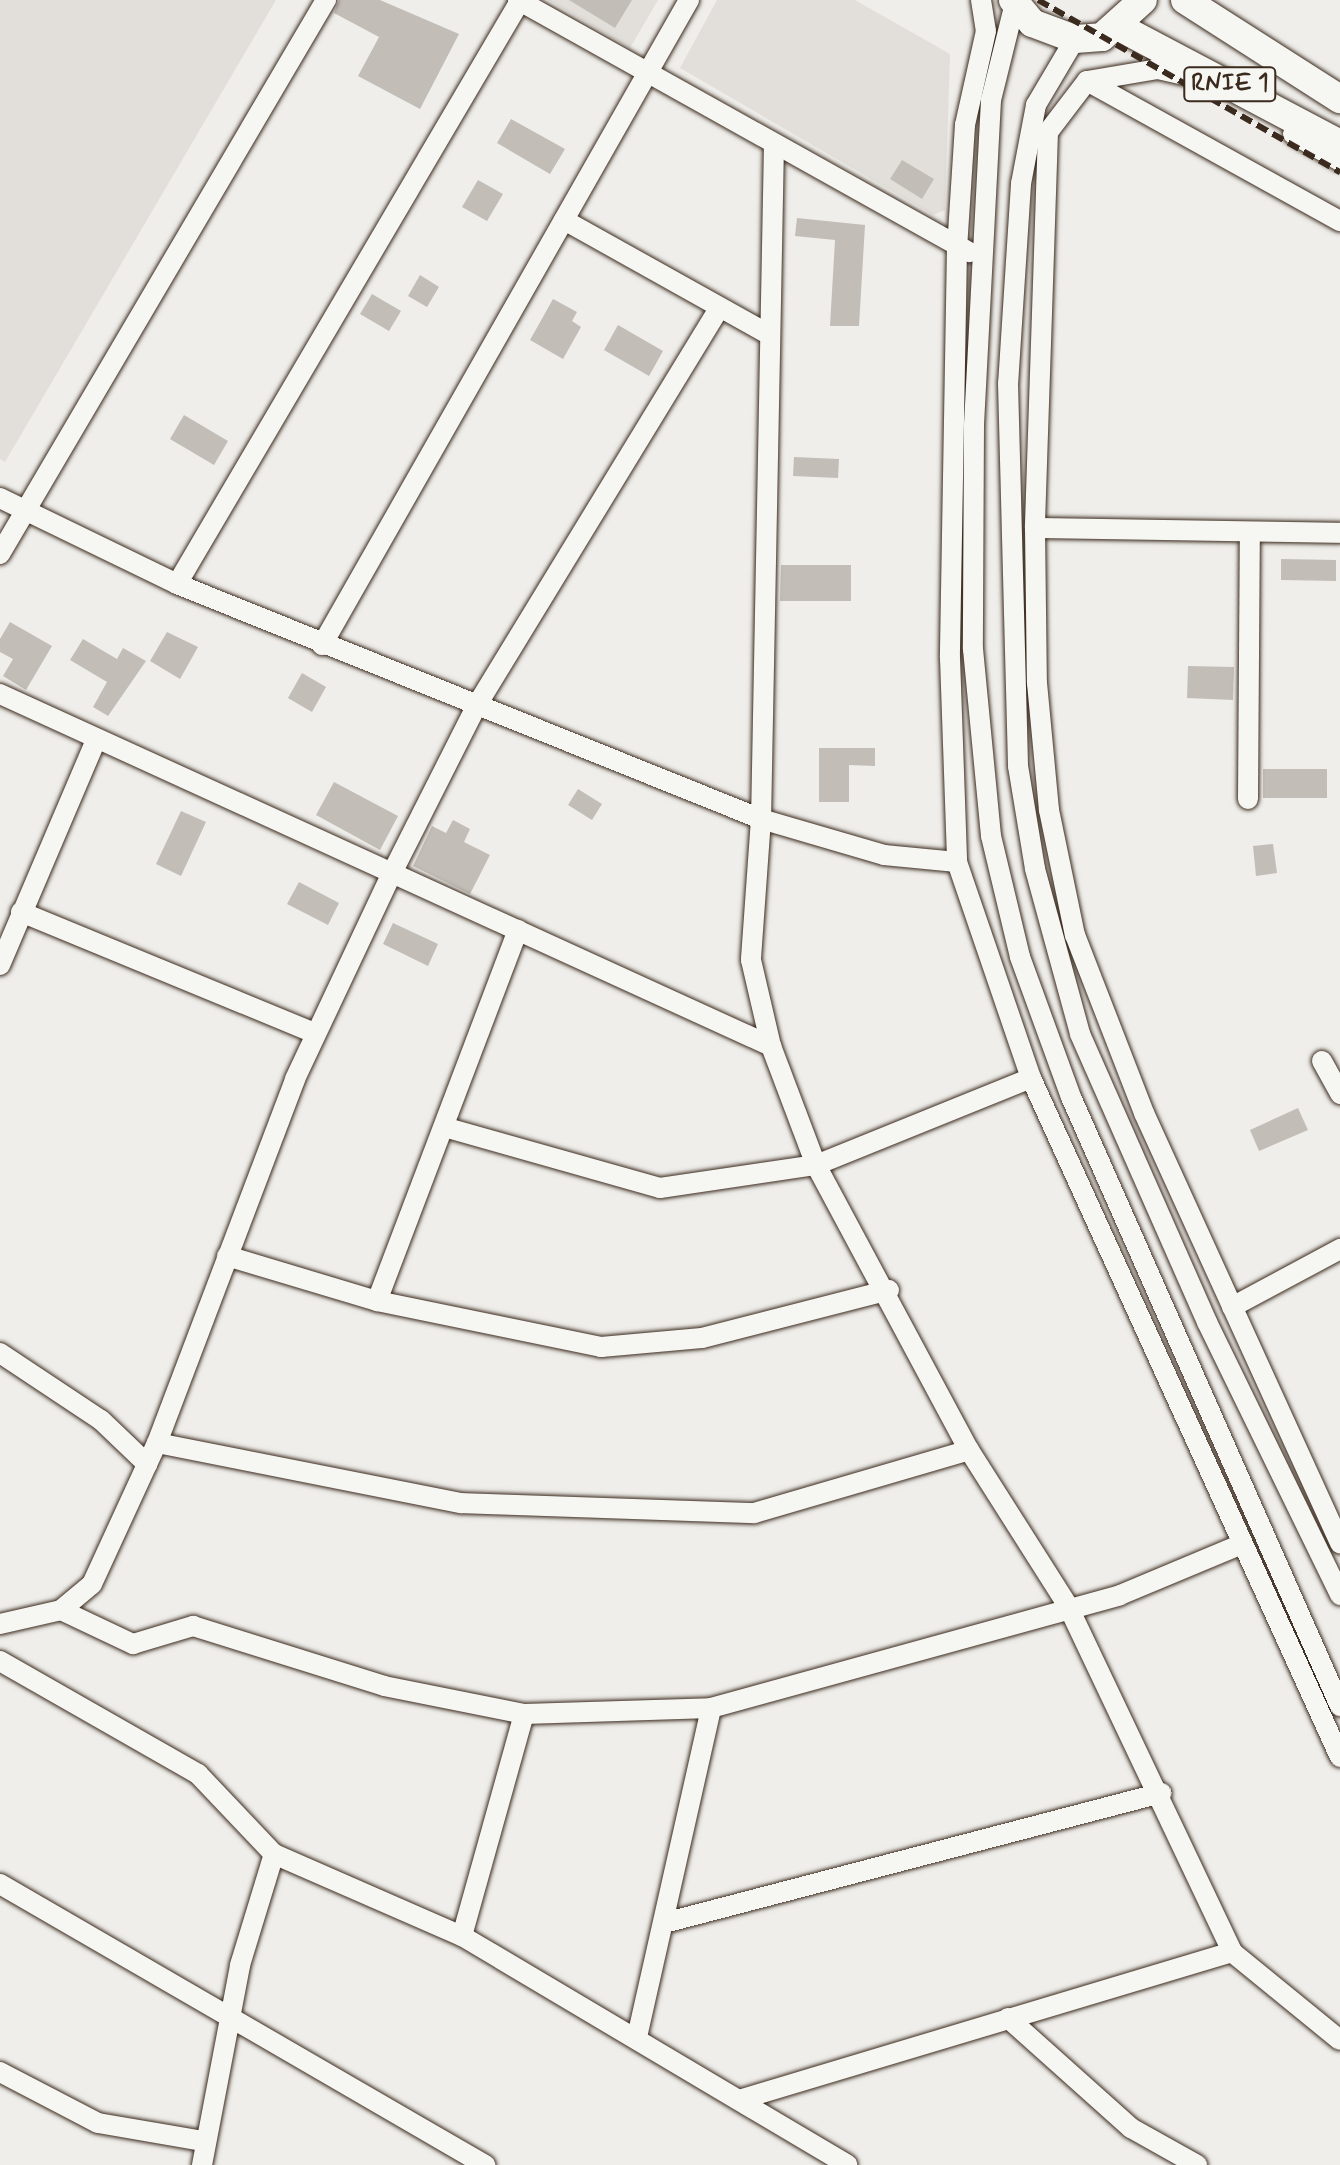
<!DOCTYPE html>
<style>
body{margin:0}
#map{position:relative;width:1340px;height:2165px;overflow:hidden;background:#efeeea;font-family:Mynerve,sans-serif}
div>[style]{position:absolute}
.built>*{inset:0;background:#e2dfdb}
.building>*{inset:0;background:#c2bdb7}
.roads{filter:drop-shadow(0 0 2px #3b2a1e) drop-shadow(0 0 2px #3b2a1e)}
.minor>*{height:20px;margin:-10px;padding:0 10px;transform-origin:10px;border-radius:10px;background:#f6f6f2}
.highway>*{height:28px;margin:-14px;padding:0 14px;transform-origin:14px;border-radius:14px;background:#f6f6f2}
.rail>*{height:6px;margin-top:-3px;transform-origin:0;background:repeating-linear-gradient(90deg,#3b2a1e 0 12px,transparent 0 18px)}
span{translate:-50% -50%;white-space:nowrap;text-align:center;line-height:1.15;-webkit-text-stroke:8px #f6f6f2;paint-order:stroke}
.shield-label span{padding:2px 6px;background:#f6f6f2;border:2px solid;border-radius:6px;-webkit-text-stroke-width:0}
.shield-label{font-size:24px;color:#3b2a1e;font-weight:700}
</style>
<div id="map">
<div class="built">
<div style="clip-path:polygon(0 0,276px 0,5px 462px,0 459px)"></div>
<div style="clip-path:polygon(548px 0,658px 0,630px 48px)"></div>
<div style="clip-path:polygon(717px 0,855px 0,950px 54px,945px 210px,933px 215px,680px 68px)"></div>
</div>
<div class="building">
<div style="clip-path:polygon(339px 0,380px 0,459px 34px,420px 109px,358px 76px,379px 37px,334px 13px)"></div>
<div style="clip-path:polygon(569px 0,632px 0,615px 28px)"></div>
<div style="clip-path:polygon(511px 119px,565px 149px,550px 174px,497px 143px)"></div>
<div style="clip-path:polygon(902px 160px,934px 179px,922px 199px,890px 179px)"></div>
<div style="clip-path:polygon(478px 180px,503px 194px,487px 221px,462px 207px)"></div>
<div style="clip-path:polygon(797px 218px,865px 225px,859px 326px,830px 326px,835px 240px,795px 236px)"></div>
<div style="clip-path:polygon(420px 275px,439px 287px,427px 307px,408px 296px)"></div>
<div style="clip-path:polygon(372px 294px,401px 311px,389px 331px,360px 314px)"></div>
<div style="clip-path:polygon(553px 299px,577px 312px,572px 321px,581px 327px,563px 359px,530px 340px)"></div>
<div style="clip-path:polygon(618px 325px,663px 351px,649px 376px,604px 350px)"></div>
<div style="clip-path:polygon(184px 415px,228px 441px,214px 465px,170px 439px)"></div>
<div style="clip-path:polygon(794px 457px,839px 459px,838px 478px,793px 476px)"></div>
<div style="clip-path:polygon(1281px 559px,1336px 560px,1336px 581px,1281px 580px)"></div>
<div style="clip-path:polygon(781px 565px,851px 565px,851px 601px,780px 601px)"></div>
<div style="clip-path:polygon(10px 622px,52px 646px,26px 690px,3px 676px,13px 659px,0 652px,0 639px)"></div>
<div style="clip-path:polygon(167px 632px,198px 647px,180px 679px,150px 661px)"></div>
<div style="clip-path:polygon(83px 639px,117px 659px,123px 648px,146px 661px,108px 716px,93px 707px,107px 682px,70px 660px)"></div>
<div style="clip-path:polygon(1188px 666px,1234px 667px,1233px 700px,1187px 698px)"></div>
<div style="clip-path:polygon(302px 673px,326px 687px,312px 712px,288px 698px)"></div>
<div style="clip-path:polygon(819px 748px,875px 748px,875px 766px,849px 765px,849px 802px,819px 802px)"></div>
<div style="clip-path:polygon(1263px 769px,1327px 769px,1327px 798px,1263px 798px)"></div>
<div style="clip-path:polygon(334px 782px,398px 816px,380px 850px,316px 815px)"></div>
<div style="clip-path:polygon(578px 789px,602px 804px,592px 820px,568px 805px)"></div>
<div style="clip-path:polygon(181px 811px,206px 822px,181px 876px,156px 864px)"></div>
<div style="clip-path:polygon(453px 820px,470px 829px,464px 842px,490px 855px,470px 894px,413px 866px,432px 826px,446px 833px)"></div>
<div style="clip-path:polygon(1273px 844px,1277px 873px,1256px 876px,1253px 846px)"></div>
<div style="clip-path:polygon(299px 882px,339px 903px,328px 925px,287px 904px)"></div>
<div style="clip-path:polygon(393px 923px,438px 944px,428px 966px,383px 944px)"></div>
<div style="clip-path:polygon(1298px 1108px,1308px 1130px,1259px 1151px,1250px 1130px)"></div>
</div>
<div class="roads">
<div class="minor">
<div style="left:518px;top:0;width:517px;rotate:29.19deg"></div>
<div style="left:981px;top:0;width:31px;rotate:81deg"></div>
<div style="left:986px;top:31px;width:96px;rotate:102.6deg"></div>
<div style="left:965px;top:125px;width:123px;rotate:93.7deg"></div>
<div style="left:957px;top:248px;width:410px;rotate:91deg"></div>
<div style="left:950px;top:658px;width:204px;rotate:88deg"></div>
<div style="left:957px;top:862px;width:228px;rotate:71.1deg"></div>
<div style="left:1031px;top:1078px;width:746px;rotate:65.53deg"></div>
<div style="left:1015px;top:3px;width:100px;rotate:103.9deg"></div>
<div style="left:991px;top:100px;width:326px;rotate:93deg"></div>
<div style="left:974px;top:426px;width:223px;rotate:90.3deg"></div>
<div style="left:973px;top:649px;width:188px;rotate:84.5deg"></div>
<div style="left:991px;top:836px;width:124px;rotate:76.5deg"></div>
<div style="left:1020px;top:957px;width:149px;rotate:70deg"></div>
<div style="left:1071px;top:1097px;width:666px;rotate:66.17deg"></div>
<div style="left:1075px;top:39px;width:77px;rotate:120.6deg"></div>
<div style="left:1036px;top:105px;width:80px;rotate:100.8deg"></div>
<div style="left:1021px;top:184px;width:199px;rotate:93.7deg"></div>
<div style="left:1008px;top:383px;width:383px;rotate:88.5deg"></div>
<div style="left:1018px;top:766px;width:104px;rotate:80.6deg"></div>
<div style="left:1035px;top:869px;width:171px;rotate:74.7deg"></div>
<div style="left:1080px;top:1034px;width:315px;rotate:66.2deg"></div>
<div style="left:1207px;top:1322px;width:304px;rotate:64deg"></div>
<div style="left:1193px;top:77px;width:36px;rotate:-167deg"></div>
<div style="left:1158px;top:69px;width:72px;rotate:170.4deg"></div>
<div style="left:1087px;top:81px;width:64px;rotate:127.4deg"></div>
<div style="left:1048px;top:132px;width:396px;rotate:91.9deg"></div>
<div style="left:1035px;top:528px;width:155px;rotate:89.3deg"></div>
<div style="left:1037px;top:683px;width:128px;rotate:84.6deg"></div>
<div style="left:1049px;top:810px;width:128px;rotate:78.3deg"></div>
<div style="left:1075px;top:935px;width:191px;rotate:68.8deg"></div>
<div style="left:1144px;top:1113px;width:473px;rotate:65.5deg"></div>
<div style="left:1087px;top:81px;width:289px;rotate:29deg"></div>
<div style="left:1293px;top:134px;width:54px;rotate:29.9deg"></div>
<div style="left:774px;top:144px;width:675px;rotate:91.1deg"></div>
<div style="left:761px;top:819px;width:141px;rotate:94.1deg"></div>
<div style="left:751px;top:960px;width:88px;rotate:76.9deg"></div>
<div style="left:771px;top:1046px;width:127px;rotate:69.3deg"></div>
<div style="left:816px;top:1165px;width:323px;rotate:61.8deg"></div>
<div style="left:969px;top:1450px;width:185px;rotate:57.6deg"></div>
<div style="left:1068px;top:1606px;width:383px;rotate:64.6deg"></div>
<div style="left:1232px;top:1952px;width:139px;rotate:39.2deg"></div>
<div style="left:564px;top:220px;width:231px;rotate:29.2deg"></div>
<div style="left:0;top:498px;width:197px;rotate:25.9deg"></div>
<div style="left:177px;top:584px;width:630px;rotate:21.92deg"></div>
<div style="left:761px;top:819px;width:128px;rotate:16.3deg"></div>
<div style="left:884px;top:855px;width:73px;rotate:5.5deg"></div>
<div style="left:1035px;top:528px;width:305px;rotate:0.9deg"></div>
<div style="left:0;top:554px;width:643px;rotate:-59.53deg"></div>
<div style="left:177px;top:584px;width:676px;rotate:-59.53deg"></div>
<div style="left:322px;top:645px;width:742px;rotate:-60.36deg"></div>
<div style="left:0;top:694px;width:848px;rotate:24.54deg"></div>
<div style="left:1248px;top:799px;width:267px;rotate:-89.6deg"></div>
<div style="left:21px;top:912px;width:318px;rotate:22.4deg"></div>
<div style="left:0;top:965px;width:245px;rotate:-66.9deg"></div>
<div style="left:1322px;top:1061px;width:38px;rotate:61deg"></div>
<div style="left:444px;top:1127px;width:224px;rotate:15.8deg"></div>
<div style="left:660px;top:1188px;width:158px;rotate:-8.4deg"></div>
<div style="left:816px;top:1165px;width:232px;rotate:-22deg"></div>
<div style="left:227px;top:1256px;width:157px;rotate:16.7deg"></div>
<div style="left:377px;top:1301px;width:229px;rotate:11.6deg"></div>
<div style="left:601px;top:1347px;width:101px;rotate:-5.1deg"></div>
<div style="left:702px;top:1338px;width:193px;rotate:-14.4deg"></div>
<div style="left:377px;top:1301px;width:397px;rotate:-69.2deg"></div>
<div style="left:1232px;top:1307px;width:123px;rotate:-28.2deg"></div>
<div style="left:0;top:1353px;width:121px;rotate:33.6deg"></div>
<div style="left:101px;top:1420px;width:64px;rotate:43.7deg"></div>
<div style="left:157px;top:1443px;width:310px;rotate:11.2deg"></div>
<div style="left:461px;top:1503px;width:293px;rotate:2deg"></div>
<div style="left:754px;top:1513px;width:224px;rotate:-16.3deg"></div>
<div style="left:61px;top:1610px;width:80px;rotate:25.3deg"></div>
<div style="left:133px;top:1644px;width:63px;rotate:-16.7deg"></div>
<div style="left:193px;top:1626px;width:200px;rotate:17.4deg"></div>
<div style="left:384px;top:1686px;width:143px;rotate:11.3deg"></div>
<div style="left:524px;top:1714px;width:187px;rotate:-1.8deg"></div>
<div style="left:0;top:1624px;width:63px;rotate:-12.9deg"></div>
<div style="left:61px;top:1610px;width:40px;rotate:-40deg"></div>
<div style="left:92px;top:1584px;width:155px;rotate:-65.3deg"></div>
<div style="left:157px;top:1443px;width:389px;rotate:-69.2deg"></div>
<div style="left:295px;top:1079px;width:228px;rotate:-64.8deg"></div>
<div style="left:392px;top:873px;width:188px;rotate:-63.2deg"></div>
<div style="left:477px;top:705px;width:465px;rotate:-58.6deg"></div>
<div style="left:0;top:1661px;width:228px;rotate:29.7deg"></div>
<div style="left:198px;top:1774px;width:110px;rotate:46.5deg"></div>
<div style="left:274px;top:1854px;width:205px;rotate:23.6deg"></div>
<div style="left:462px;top:1936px;width:448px;rotate:30.7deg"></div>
<div style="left:0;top:1884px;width:561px;rotate:30.09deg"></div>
<div style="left:668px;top:1922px;width:510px;rotate:-14.66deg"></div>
<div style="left:462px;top:1936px;width:230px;rotate:-74.4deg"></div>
<div style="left:1008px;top:2018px;width:165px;rotate:41.8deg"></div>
<div style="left:1131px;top:2128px;width:76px;rotate:29.3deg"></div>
<div style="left:637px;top:2037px;width:337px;rotate:-77.3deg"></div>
<div style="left:711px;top:1708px;width:424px;rotate:-15.4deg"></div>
<div style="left:1120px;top:1595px;width:132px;rotate:-22.7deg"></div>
<div style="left:0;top:2072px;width:110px;rotate:27.5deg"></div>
<div style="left:98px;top:2123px;width:107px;rotate:9.7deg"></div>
<div style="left:742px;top:2099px;width:512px;rotate:-16.7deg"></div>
<div style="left:202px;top:2165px;width:204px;rotate:-79.2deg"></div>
<div style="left:240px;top:1965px;width:116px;rotate:-73deg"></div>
</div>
<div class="highway">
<div style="left:1013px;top:0;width:30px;rotate:50deg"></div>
<div style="left:1032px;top:23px;width:46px;rotate:20.4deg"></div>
<div style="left:1075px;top:39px;width:27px;rotate:-4deg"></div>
<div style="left:1102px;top:37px;width:55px;rotate:-42.1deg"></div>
<div style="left:1185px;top:0;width:184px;rotate:32.6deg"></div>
<div style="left:1119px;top:27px;width:250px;rotate:27.9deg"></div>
</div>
</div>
<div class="rail">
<div style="left:1038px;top:0;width:348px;rotate:29.7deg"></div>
</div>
<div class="shield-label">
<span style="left:1230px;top:84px">RNIE 1</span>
</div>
</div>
